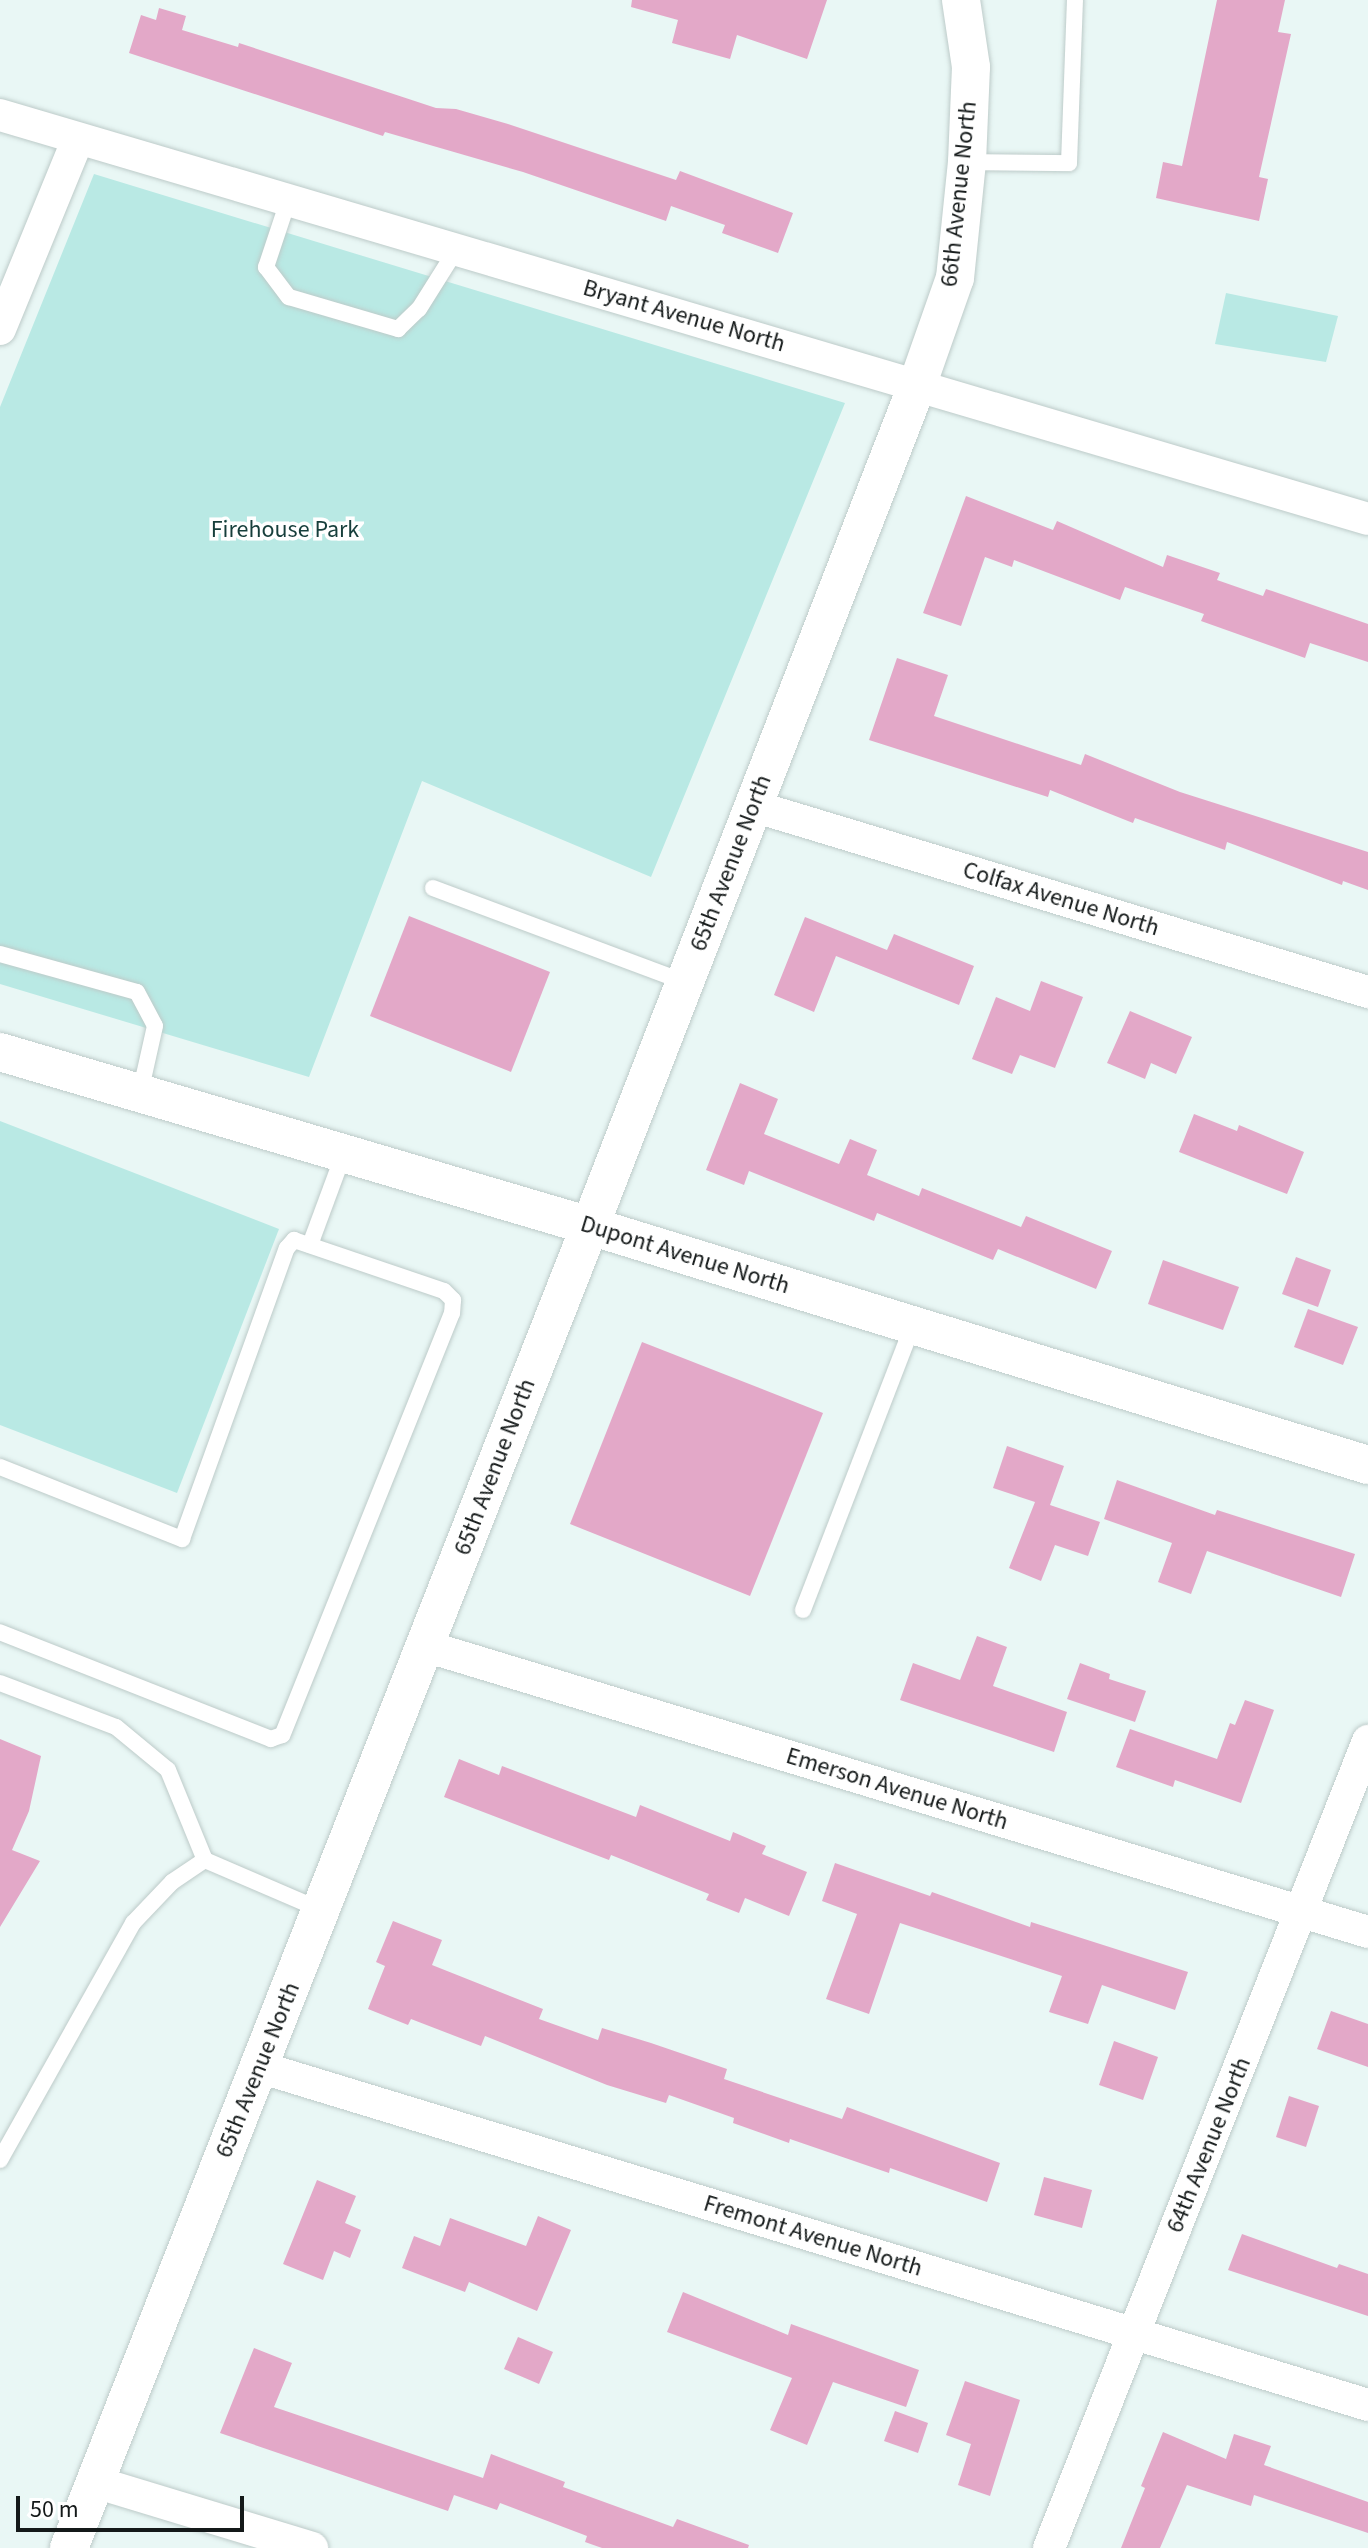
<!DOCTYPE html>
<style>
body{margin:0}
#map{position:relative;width:1368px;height:2548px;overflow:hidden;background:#e9f7f5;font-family:"Source Sans 3",sans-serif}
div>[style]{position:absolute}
.green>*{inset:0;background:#b9e9e4}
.building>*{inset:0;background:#e3a8c8}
.roads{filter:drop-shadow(0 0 2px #bdcbc9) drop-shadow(0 0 2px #bdcbc9)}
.service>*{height:16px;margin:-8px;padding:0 8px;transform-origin:8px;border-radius:8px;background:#fff}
.minor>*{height:32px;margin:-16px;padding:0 16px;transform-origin:16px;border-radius:16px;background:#fff}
.tertiary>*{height:38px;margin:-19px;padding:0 19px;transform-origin:19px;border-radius:19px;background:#fff}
span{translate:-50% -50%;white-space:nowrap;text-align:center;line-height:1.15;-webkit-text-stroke:7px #fff;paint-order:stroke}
.street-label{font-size:24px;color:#141919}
.park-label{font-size:24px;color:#163e3b}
.scale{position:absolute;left:16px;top:2496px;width:228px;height:36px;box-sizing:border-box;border:4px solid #141919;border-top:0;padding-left:10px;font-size:24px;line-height:28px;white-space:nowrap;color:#141919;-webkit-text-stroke:6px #fff;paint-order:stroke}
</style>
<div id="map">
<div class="green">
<div style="clip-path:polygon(94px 174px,845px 403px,651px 877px,422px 781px,309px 1077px,0 984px,0 407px)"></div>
<div style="clip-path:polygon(1226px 293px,1338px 316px,1326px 362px,1215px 344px)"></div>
<div style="clip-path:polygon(0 1121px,279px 1229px,177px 1493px,0 1425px)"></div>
</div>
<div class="building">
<div style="clip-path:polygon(632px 0,827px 0,807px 59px,737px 35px,730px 59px,672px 43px,678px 20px,631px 7px)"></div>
<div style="clip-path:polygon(1217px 0,1285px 0,1278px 32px,1291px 34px,1259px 177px,1268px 179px,1259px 221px,1156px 198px,1163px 162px,1182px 166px)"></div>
<div style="clip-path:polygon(159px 8px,186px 16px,182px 30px,238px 47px,239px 43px,436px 108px,456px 109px,508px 124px,676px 180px,680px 171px,793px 213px,778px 253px,722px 233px,725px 225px,671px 206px,666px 221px,523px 172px,385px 132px,383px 136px,129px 53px,141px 15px,156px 20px)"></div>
<div style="clip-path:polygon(966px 496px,1053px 530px,1057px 521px,1163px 567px,1167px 555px,1220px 573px,1217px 580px,1263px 596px,1266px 589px,1368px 624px,1368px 662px,1310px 643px,1305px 658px,1201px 621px,1204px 614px,1125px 587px,1120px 600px,1014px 560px,1012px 567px,985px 557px,961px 626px,923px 613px)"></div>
<div style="clip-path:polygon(897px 658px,948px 675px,934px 716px,1081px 765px,1085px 754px,1180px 792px,1368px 852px,1368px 890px,1343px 881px,1342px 885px,1227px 842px,1225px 850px,1135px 818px,1133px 823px,1050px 790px,1048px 797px,869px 740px)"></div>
<div style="clip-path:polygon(409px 916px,550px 972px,511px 1072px,370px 1016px)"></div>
<div style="clip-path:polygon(805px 917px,887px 950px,894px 934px,974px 966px,959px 1005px,836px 956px,814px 1012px,774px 995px)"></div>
<div style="clip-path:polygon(1041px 981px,1083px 997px,1055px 1068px,1020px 1055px,1012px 1074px,972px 1059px,996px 997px,1030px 1011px)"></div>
<div style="clip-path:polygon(1130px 1011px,1192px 1037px,1176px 1074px,1151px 1063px,1145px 1079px,1107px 1063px)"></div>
<div style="clip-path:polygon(740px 1083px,778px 1099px,764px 1134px,839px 1164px,850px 1139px,877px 1150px,867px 1175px,919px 1196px,922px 1188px,1021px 1227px,1026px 1216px,1112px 1251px,1096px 1289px,998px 1249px,993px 1260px,877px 1213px,874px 1221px,749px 1171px,744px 1185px,706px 1170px)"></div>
<div style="clip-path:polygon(1194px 1114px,1237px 1131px,1239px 1125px,1304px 1152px,1287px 1194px,1179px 1152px)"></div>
<div style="clip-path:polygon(1296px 1257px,1331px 1270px,1318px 1307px,1282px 1294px)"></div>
<div style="clip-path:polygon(1163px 1260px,1239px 1287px,1223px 1330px,1148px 1304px)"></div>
<div style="clip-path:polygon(1308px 1309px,1358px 1327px,1343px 1365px,1294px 1347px)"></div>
<div style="clip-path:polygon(642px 1342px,823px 1413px,750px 1596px,570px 1524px)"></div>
<div style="clip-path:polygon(1007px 1446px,1064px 1466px,1050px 1505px,1100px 1522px,1088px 1556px,1055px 1545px,1041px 1581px,1009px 1568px,1035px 1502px,993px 1488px)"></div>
<div style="clip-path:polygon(1117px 1480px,1215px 1515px,1217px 1510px,1355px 1554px,1341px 1597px,1207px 1551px,1191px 1594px,1158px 1582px,1172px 1543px,1104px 1519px)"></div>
<div style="clip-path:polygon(977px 1636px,1007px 1647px,993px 1686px,1067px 1712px,1054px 1752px,900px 1700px,913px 1663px,960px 1680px)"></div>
<div style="clip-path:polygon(1080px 1663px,1110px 1674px,1109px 1679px,1146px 1691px,1135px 1722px,1067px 1699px)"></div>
<div style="clip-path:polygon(1245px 1700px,1274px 1710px,1241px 1803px,1175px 1780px,1173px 1787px,1116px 1767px,1130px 1729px,1217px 1759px,1230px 1723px,1235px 1725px)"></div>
<div style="clip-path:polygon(0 1739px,41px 1756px,29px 1811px,12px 1850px,40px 1861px,0 1927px)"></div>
<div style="clip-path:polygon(459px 1759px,499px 1775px,502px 1766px,636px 1817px,640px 1805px,730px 1841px,733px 1832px,766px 1846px,762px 1854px,807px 1872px,789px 1916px,745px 1898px,739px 1913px,706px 1900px,709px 1894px,611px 1855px,609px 1860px,444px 1797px)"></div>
<div style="clip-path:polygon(835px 1863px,930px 1896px,932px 1892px,1030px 1927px,1031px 1922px,1188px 1972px,1175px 2010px,1102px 1985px,1088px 2024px,1049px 2012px,1062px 1976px,900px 1923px,869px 2014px,826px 1999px,857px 1914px,822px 1901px)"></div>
<div style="clip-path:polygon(393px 1921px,442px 1940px,432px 1965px,543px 2009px,539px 2019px,598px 2040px,602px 2028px,651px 2043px,727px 2069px,724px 2079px,842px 2119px,847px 2107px,1000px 2163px,987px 2202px,890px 2168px,889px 2173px,790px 2139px,789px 2143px,733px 2123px,734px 2118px,669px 2095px,666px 2103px,607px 2085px,485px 2036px,481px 2046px,411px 2019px,408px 2025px,368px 2009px,385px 1966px,376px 1962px)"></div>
<div style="clip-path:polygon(1331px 2011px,1368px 2024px,1368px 2067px,1317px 2049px)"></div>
<div style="clip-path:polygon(1114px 2041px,1158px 2057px,1143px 2100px,1099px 2085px)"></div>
<div style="clip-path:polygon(1289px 2096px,1319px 2106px,1306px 2147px,1276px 2137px)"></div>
<div style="clip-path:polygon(1044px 2177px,1092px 2190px,1082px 2228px,1034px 2215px)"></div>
<div style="clip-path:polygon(317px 2180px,356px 2196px,345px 2223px,361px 2230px,350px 2258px,334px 2251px,323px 2280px,283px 2264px)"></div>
<div style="clip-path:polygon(538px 2216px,571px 2230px,537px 2311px,469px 2282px,465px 2292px,402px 2268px,414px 2236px,440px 2246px,450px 2218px,526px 2246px)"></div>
<div style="clip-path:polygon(1242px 2234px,1337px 2268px,1339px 2264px,1368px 2274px,1368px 2316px,1228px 2270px)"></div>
<div style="clip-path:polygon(683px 2292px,788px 2335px,791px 2324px,919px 2370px,906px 2407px,833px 2382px,807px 2445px,770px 2430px,792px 2378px,667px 2332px)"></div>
<div style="clip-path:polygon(518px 2337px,553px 2352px,539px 2384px,504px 2369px)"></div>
<div style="clip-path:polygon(254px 2348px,292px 2363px,274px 2407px,483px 2478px,491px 2454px,565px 2482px,563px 2487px,673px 2527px,677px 2519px,749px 2545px,748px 2548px,602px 2548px,585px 2542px,587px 2536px,500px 2503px,497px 2510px,454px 2495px,448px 2511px,220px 2433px)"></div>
<div style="clip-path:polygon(965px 2381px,1020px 2400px,990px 2496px,958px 2485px,971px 2444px,946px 2435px)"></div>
<div style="clip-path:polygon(895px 2411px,928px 2423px,918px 2453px,884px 2441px)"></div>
<div style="clip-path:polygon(1163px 2432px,1226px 2459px,1234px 2434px,1271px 2446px,1264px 2465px,1368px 2502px,1368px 2533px,1254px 2495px,1251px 2506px,1187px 2485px,1160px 2548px,1121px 2548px,1145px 2488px,1141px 2486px)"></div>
</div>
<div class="roads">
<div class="service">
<div style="left:967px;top:162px;width:102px;rotate:0.6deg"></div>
<div style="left:1069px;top:163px;width:163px;rotate:-87.9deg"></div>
<div style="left:288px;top:201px;width:70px;rotate:108.4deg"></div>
<div style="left:266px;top:267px;width:38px;rotate:53deg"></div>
<div style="left:289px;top:297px;width:114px;rotate:16.4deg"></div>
<div style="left:398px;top:329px;width:29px;rotate:-44deg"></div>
<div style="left:419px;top:309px;width:70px;rotate:-57.9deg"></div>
<div style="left:433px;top:888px;width:269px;rotate:20.5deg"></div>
<div style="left:0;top:954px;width:142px;rotate:15.5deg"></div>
<div style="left:137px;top:992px;width:38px;rotate:62deg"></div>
<div style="left:155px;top:1026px;width:69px;rotate:102.6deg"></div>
<div style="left:310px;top:1245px;width:98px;rotate:-69.7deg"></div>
<div style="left:0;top:1467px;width:196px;rotate:21.6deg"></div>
<div style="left:182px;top:1539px;width:309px;rotate:-70.2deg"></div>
<div style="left:287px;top:1248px;width:11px;rotate:-49deg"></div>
<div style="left:294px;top:1240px;width:158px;rotate:18.8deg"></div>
<div style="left:444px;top:1291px;width:13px;rotate:45deg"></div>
<div style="left:453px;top:1300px;width:13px;rotate:94deg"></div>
<div style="left:452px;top:1313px;width:455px;rotate:111.9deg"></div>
<div style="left:282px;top:1735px;width:12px;rotate:160deg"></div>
<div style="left:271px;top:1739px;width:291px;rotate:-158.5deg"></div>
<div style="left:803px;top:1610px;width:305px;rotate:-68.9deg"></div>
<div style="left:0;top:1683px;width:124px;rotate:20.8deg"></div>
<div style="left:116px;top:1727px;width:67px;rotate:39.6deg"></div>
<div style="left:168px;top:1770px;width:97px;rotate:67.7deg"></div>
<div style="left:205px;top:1860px;width:126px;rotate:23.3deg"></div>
<div style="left:0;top:2160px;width:272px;rotate:-60.7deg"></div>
<div style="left:133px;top:1923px;width:57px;rotate:-46.4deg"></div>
<div style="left:172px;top:1882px;width:40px;rotate:-34deg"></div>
</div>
<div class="minor">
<div style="left:0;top:115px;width:1426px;rotate:16.45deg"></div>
<div style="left:0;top:329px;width:205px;rotate:-67.7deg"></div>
<div style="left:753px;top:806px;width:643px;rotate:16.83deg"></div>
<div style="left:425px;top:1646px;width:985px;rotate:16.87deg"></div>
<div style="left:259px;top:2067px;width:1159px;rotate:16.95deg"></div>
<div style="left:95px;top:2482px;width:227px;rotate:16.9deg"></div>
<div style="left:1049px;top:2548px;width:868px;rotate:-68.43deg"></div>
</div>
<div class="tertiary">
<div style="left:0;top:1052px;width:615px;rotate:16.43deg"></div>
<div style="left:590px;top:1226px;width:814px;rotate:17.08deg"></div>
<div style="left:69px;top:2548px;width:1421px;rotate:-68.49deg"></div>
<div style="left:590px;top:1226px;width:905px;rotate:-68.74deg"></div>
<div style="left:918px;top:383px;width:111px;rotate:-70.6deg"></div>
<div style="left:955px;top:278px;width:117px;rotate:-84.1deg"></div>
<div style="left:967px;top:162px;width:95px;rotate:-87.6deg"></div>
<div style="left:971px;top:67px;width:68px;rotate:-98.5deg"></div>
</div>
</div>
<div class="street-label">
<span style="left:959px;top:194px;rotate:-84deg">66th Avenue North</span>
<span style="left:684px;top:316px;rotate:16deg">Bryant Avenue North</span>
<span style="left:731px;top:863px;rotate:-69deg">65th Avenue North</span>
<span style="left:1061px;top:899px;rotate:17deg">Colfax Avenue North</span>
<span style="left:685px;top:1255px;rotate:17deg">Dupont Avenue North</span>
<span style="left:495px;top:1467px;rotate:-69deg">65th Avenue North</span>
<span style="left:897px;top:1789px;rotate:17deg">Emerson Avenue North</span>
<span style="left:258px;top:2070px;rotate:-68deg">65th Avenue North</span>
<span style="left:1209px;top:2145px;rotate:-68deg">64th Avenue North</span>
<span style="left:813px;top:2236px;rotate:17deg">Fremont Avenue North</span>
</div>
<div class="park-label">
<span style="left:285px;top:530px">Firehouse Park</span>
</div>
<div class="scale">50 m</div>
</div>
